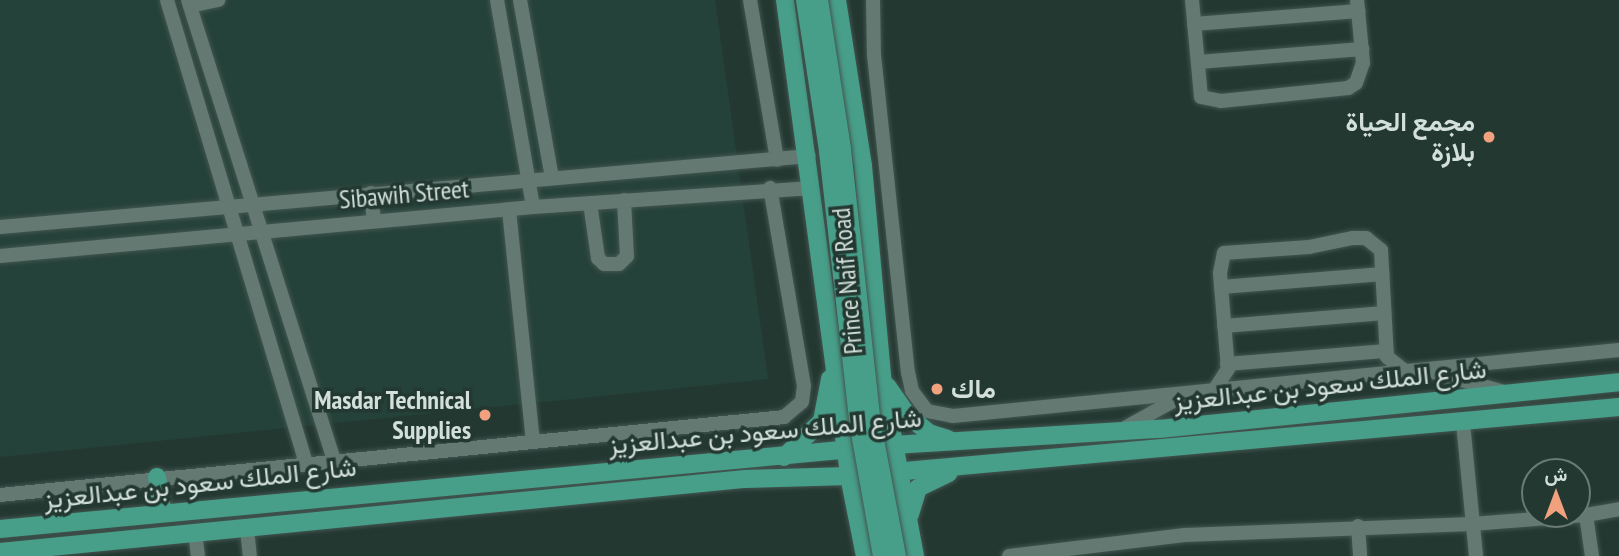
<!DOCTYPE html>
<meta charset="utf-8">
<style>
body{margin:0}
#map{position:relative;width:1619px;height:556px;overflow:hidden;background:#243832;font-family:"PT Sans Narrow",Vazirmatn,sans-serif}
div>[style]{position:absolute}
.built>*{inset:0;background:#25423a}
.roads{filter:drop-shadow(0 0 2px #435550) drop-shadow(0 0 2px #435550)}
.minor>*{height:14px;margin:-7px;padding:0 7px;transform-origin:7px;border-radius:7px;background:#637971}
.major>*{height:18px;margin:-9px;padding:0 9px;transform-origin:9px;border-radius:9px;background:#479f89}
.bridges{filter:drop-shadow(0 0 2px #435550) drop-shadow(0 0 2px #435550)}
.major-bridge>*{height:18px;margin:-9px;padding:0 9px;transform-origin:9px;border-radius:9px;background:#479f89}
.dots>*{width:19px;height:19px;translate:-50% -50%;box-sizing:border-box;border:4px solid #243832;border-radius:50%}
span{translate:-50% -50%;white-space:nowrap;text-align:center;line-height:1.15;-webkit-text-stroke:7px #243832;paint-order:stroke}
.poi-label{font-size:26px;color:#d2dfda;font-weight:700}
.right{translate:-100% -50%;text-align:right}
.left{translate:0 -50%;text-align:left}
.street-label{font-size:26px;color:#d2dfda}
.north{position:absolute;left:1521px;top:458px;width:70px;height:70px;box-sizing:border-box;background:#243832;border:2px solid #6a7b75;border-radius:50%;rotate:0deg;font-size:19px;font-weight:700;line-height:28px;text-align:center;color:#d2dfda}
.north::after{content:'';display:block;margin:auto;width:24px;height:32px;background:#f2a17e;clip-path:polygon(50% 0,100% 100%,50% 72%,0 100%)}
</style>
<div id="map">
<div class="built">
<div style="clip-path:polygon(0 0,715px 0,768px 379px,0 457px)"></div>
</div>
<div class="roads">
<div class="minor">
<div style="left:167px;top:0;width:483px;rotate:73.3deg"></div>
<div style="left:188px;top:0;width:484px;rotate:72.4deg"></div>
<div style="left:497px;top:0;width:210px;rotate:80.1deg"></div>
<div style="left:520px;top:0;width:180px;rotate:79.8deg"></div>
<div style="left:750px;top:0;width:162px;rotate:80.4deg"></div>
<div style="left:873px;top:0;width:55px;rotate:89deg"></div>
<div style="left:874px;top:55px;width:319px;rotate:83.9deg"></div>
<div style="left:908px;top:372px;width:19px;rotate:78deg"></div>
<div style="left:912px;top:391px;width:25px;rotate:53deg"></div>
<div style="left:927px;top:411px;width:26px;rotate:11deg"></div>
<div style="left:953px;top:416px;width:669px;rotate:-5.66deg"></div>
<div style="left:1192px;top:0;width:97px;rotate:84.7deg"></div>
<div style="left:1201px;top:97px;width:20px;rotate:11deg"></div>
<div style="left:1221px;top:101px;width:128px;rotate:-5.8deg"></div>
<div style="left:1348px;top:88px;width:9px;rotate:-32deg"></div>
<div style="left:1356px;top:83px;width:21px;rotate:-71deg"></div>
<div style="left:1363px;top:63px;width:63px;rotate:-95.4deg"></div>
<div style="left:190px;top:6px;width:29px;rotate:-12deg"></div>
<div style="left:1194px;top:24px;width:165px;rotate:-4.5deg"></div>
<div style="left:1198px;top:62px;width:165px;rotate:-4.5deg"></div>
<div style="left:371px;top:193px;width:28px;rotate:84deg"></div>
<div style="left:590px;top:203px;width:56px;rotate:81.7deg"></div>
<div style="left:598px;top:258px;width:8px;rotate:45deg"></div>
<div style="left:604px;top:264px;width:15px"></div>
<div style="left:619px;top:264px;width:11px;rotate:-45deg"></div>
<div style="left:627px;top:256px;width:56px;rotate:-93.1deg"></div>
<div style="left:509px;top:210px;width:233px;rotate:84.1deg"></div>
<div style="left:0;top:227px;width:812px;rotate:-5.02deg"></div>
<div style="left:0;top:256px;width:535px;rotate:-5.25deg"></div>
<div style="left:533px;top:207px;width:280px;rotate:-3.9deg"></div>
<div style="left:1221px;top:287px;width:162px;rotate:-4.6deg"></div>
<div style="left:1224px;top:326px;width:161px;rotate:-4.6deg"></div>
<div style="left:1227px;top:364px;width:160px;rotate:-4.7deg"></div>
<div style="left:1436px;top:373px;width:71px;rotate:15.6deg"></div>
<div style="left:1213px;top:392px;width:27px;rotate:-57deg"></div>
<div style="left:1228px;top:369px;width:96px;rotate:-94.8deg"></div>
<div style="left:1220px;top:273px;width:20px;rotate:-79deg"></div>
<div style="left:1224px;top:253px;width:85px;rotate:-4deg"></div>
<div style="left:1309px;top:247px;width:45px;rotate:-11.6deg"></div>
<div style="left:1353px;top:238px;width:13px"></div>
<div style="left:1366px;top:238px;width:19px;rotate:39deg"></div>
<div style="left:1381px;top:250px;width:107px;rotate:86.8deg"></div>
<div style="left:1387px;top:357px;width:24px;rotate:38deg"></div>
<div style="left:1463px;top:423px;width:134px;rotate:84.4deg"></div>
<div style="left:1121px;top:430px;width:64px;rotate:-29deg"></div>
<div style="left:0;top:495px;width:788px;rotate:-5.68deg"></div>
<div style="left:784px;top:417px;width:23px;rotate:-40deg"></div>
<div style="left:802px;top:402px;width:16px;rotate:-83deg"></div>
<div style="left:804px;top:386px;width:201px;rotate:-99.7deg"></div>
<div style="left:1358px;top:526px;width:30px;rotate:86deg"></div>
<div style="left:247px;top:529px;width:27px;rotate:84deg"></div>
<div style="left:195px;top:532px;width:24px;rotate:83deg"></div>
<div style="left:1009px;top:556px;width:177px;rotate:-6.8deg"></div>
<div style="left:1185px;top:535px;width:287px;rotate:-2.2deg"></div>
<div style="left:1472px;top:524px;width:114px;rotate:-4.5deg"></div>
<div style="left:1592px;top:556px;width:41px;rotate:-98.3deg"></div>
<div style="left:1586px;top:515px;width:34px;rotate:-10deg"></div>
</div>
<div class="major">
<div style="left:785px;top:0;width:480px;rotate:82.3deg"></div>
<div style="left:849px;top:476px;width:82px;rotate:78.7deg"></div>
<div style="left:837px;top:0;width:168px;rotate:81.1deg"></div>
<div style="left:863px;top:166px;width:220px;rotate:84.8deg"></div>
<div style="left:883px;top:385px;width:174px;rotate:79.4deg"></div>
<div style="left:887px;top:386px;width:35px;rotate:55deg"></div>
<div style="left:907px;top:415px;width:28px;rotate:39deg"></div>
<div style="left:929px;top:433px;width:20px;rotate:18deg"></div>
<div style="left:784px;top:457px;width:52px;rotate:-43.5deg"></div>
<div style="left:822px;top:421px;width:43px;rotate:-79.2deg"></div>
<div style="left:157px;top:477px;width:33px;rotate:81deg"></div>
<div style="left:910px;top:514px;width:27px;rotate:-73deg"></div>
<div style="left:918px;top:488px;width:34px;rotate:-26deg"></div>
<div style="left:0;top:529px;width:898px;rotate:-5.37deg"></div>
<div style="left:894px;top:445px;width:265px;rotate:-3.5deg"></div>
<div style="left:1159px;top:429px;width:462px;rotate:-5.8deg"></div>
<div style="left:0;top:552px;width:749px;rotate:-5.6deg"></div>
<div style="left:745px;top:479px;width:104px;rotate:-1.7deg"></div>
<div style="left:849px;top:476px;width:773px;rotate:-5.12deg"></div>
</div>
</div>
<div class="bridges">
<div class="major-bridge">
<div style="left:805px;top:0;width:153px;rotate:81.3deg"></div>
<div style="left:828px;top:151px;width:278px;rotate:83.6deg"></div>
<div style="left:859px;top:427px;width:131px;rotate:79.9deg"></div>
<div style="left:819px;top:0;width:151px;rotate:81.2deg"></div>
<div style="left:842px;top:149px;width:277px;rotate:83.8deg"></div>
<div style="left:872px;top:424px;width:134px;rotate:79.3deg"></div>
</div>
</div>
<div class="dots">
<div style="left:1489px;top:137px;background:#f2a17e"></div>
<div style="left:937px;top:389px;background:#f2a17e"></div>
<div style="left:485px;top:415px;background:#f2a17e"></div>
</div>
<div class="poi-label">
<span class="right" style="left:1475px;top:137px">مجمع الحياة<br>بلازة</span>
<span class="left" style="left:951px;top:389px">ماك</span>
<span class="right" style="left:471px;top:415px">Masdar Technical<br>Supplies</span>
</div>
<div class="street-label">
<span style="left:404px;top:194px;rotate:-5deg">Sibawih Street</span>
<span style="left:847px;top:281px;rotate:-95deg">Prince Naif Road</span>
<span style="left:1330px;top:385px;rotate:-6deg">شارع الملك سعود بن عبدالعزيز</span>
<span style="left:765px;top:431px;rotate:-5deg">شارع الملك سعود بن عبدالعزيز</span>
<span style="left:200px;top:483px;rotate:-6deg">شارع الملك سعود بن عبدالعزيز</span>
</div>
<div class="north">ش</div>
</div>
